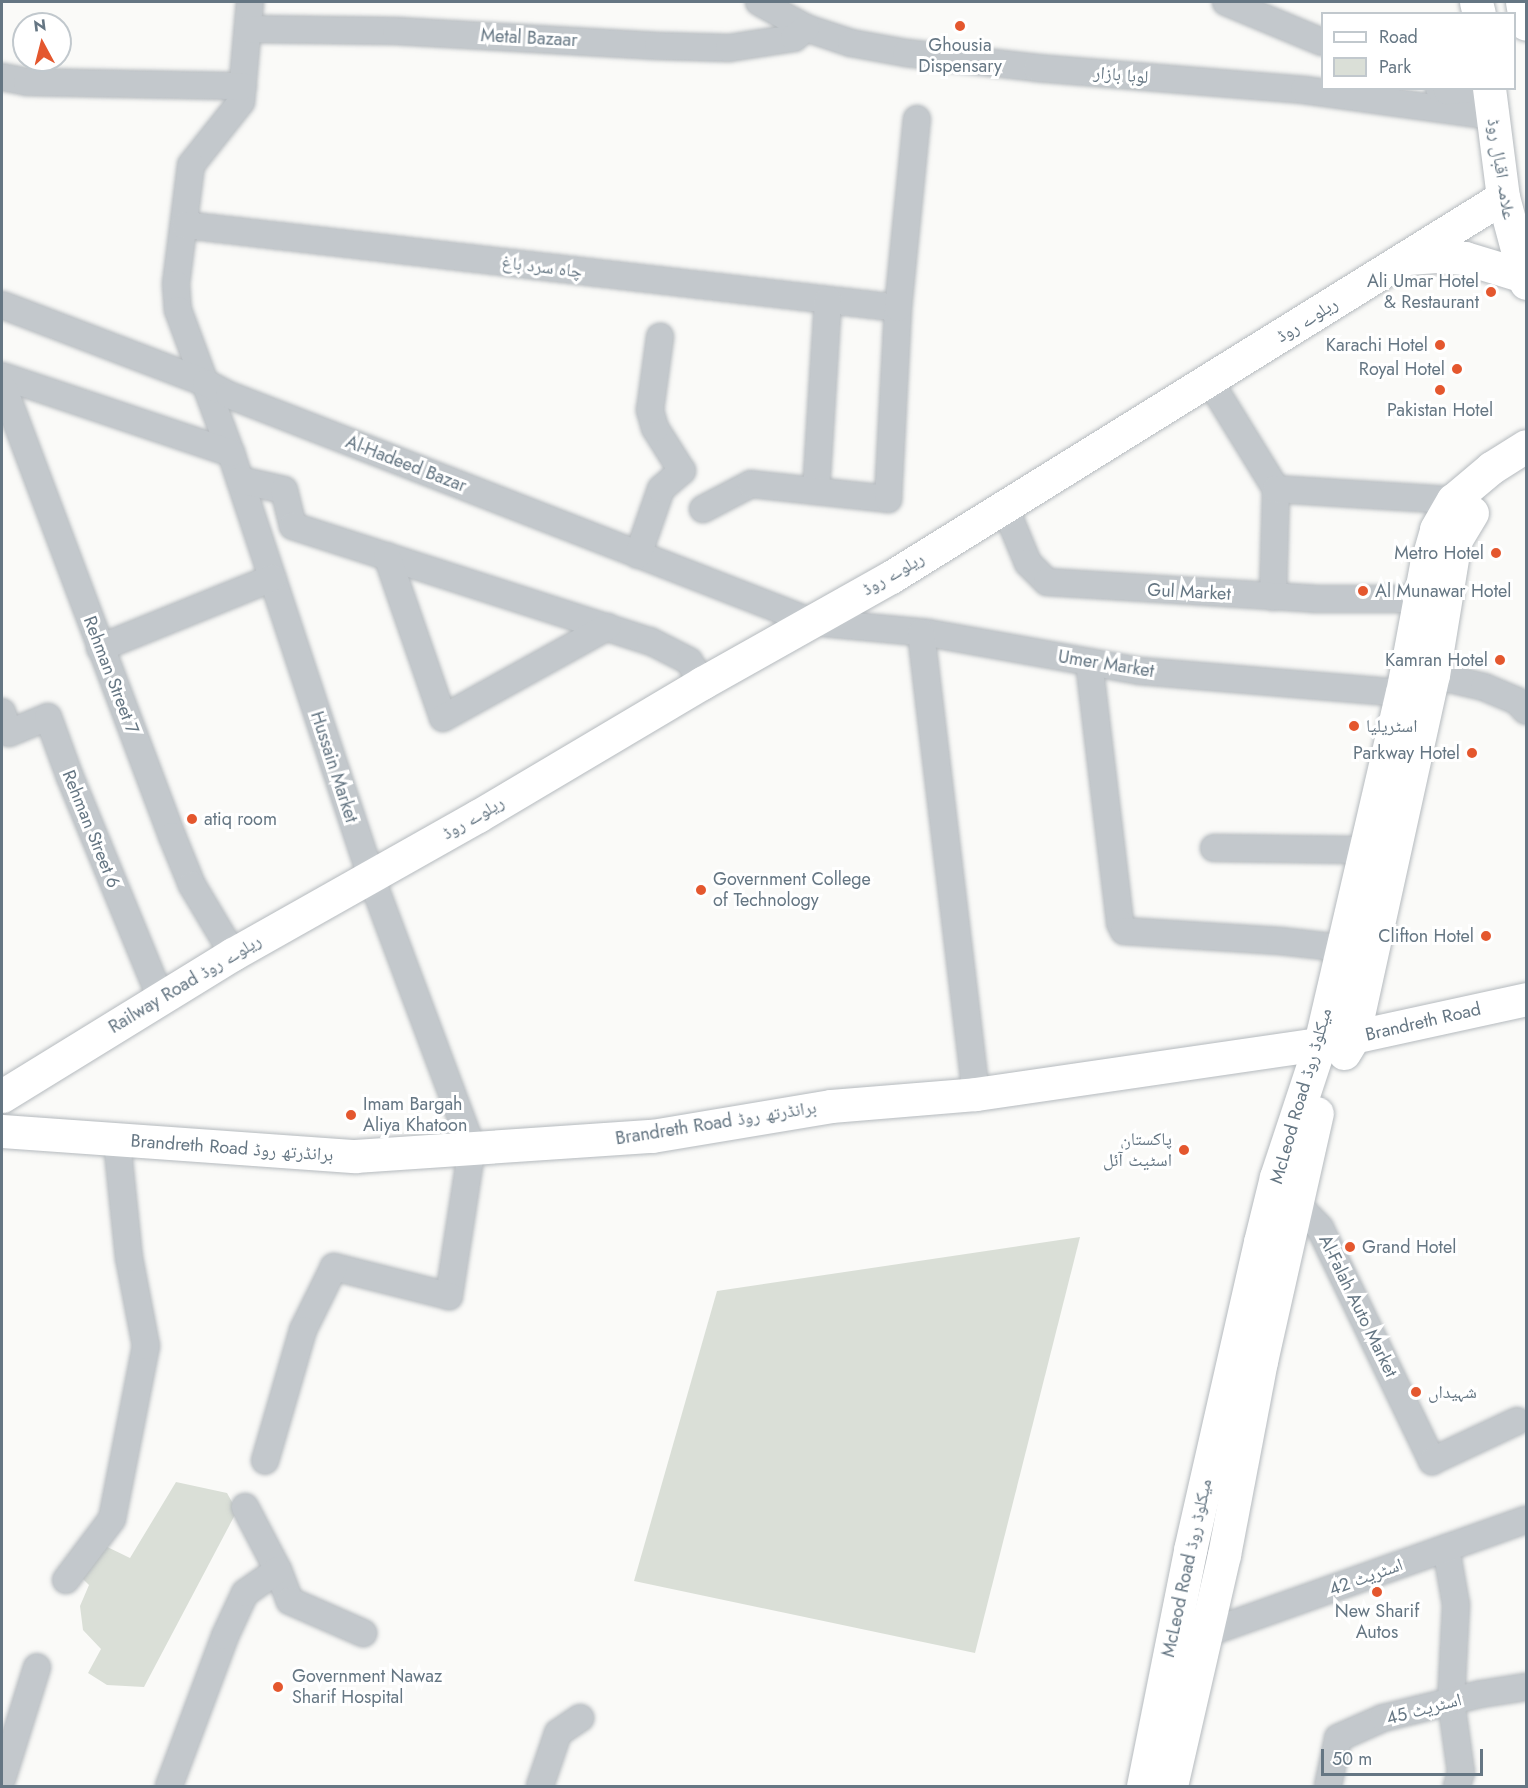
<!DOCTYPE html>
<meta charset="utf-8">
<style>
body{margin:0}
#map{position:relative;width:1528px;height:1788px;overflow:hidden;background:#fafaf8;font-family:Jost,"Noto Naskh Arabic",sans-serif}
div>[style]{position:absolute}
.green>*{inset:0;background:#dadfd7}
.roads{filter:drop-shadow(0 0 2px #b5babe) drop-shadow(0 0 2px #b5babe)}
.minor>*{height:26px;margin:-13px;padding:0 13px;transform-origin:13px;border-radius:13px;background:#c3c8cc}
.major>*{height:33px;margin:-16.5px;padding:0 16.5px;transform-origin:16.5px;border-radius:16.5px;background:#fff}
.dots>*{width:16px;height:16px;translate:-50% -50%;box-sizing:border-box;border:3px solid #fff;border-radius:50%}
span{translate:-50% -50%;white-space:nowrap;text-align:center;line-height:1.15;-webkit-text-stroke:6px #fff;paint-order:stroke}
.street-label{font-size:18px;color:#657683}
.poi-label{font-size:18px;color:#657683}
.right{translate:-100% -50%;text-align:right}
.left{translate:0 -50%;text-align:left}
.frame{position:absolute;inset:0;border:3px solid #657683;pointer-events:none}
.legend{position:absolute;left:1321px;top:12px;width:195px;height:78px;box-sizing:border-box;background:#fff;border:2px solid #c1c8cd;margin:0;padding:8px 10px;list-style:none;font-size:18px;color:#657683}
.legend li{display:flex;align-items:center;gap:12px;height:30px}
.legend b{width:30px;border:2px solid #c1c8cd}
.north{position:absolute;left:12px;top:12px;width:60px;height:60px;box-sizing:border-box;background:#fff;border:2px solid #c1c8cd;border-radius:50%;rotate:353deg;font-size:16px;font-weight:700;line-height:24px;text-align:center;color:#657683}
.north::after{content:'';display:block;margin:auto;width:21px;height:27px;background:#e4572e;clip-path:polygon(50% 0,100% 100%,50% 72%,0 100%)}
.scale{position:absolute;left:1321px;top:1749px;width:162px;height:27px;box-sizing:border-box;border:3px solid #657683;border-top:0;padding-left:8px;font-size:18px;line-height:21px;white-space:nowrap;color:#657683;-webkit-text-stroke:4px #fff;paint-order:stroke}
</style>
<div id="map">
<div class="green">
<div style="clip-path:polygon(1080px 1237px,975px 1653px,634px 1581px,717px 1291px)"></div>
<div style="clip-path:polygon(176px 1482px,227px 1493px,237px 1511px,144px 1687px,107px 1685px,88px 1673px,101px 1649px,83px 1630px,80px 1606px,89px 1585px,74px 1570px,95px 1541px,130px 1558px)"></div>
</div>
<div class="roads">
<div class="minor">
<div style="left:250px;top:2px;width:100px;rotate:95.1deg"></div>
<div style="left:241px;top:102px;width:80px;rotate:128.4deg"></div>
<div style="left:191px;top:165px;width:120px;rotate:97.2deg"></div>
<div style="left:176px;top:284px;width:26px;rotate:86deg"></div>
<div style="left:178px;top:310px;width:153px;rotate:69.7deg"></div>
<div style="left:231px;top:453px;width:447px;rotate:71.7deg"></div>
<div style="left:371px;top:877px;width:288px;rotate:69.5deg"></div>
<div style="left:472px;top:1147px;width:151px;rotate:98.8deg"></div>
<div style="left:449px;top:1296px;width:119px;rotate:-165.8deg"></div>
<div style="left:334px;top:1267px;width:70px;rotate:116.2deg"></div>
<div style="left:303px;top:1330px;width:136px;rotate:106.2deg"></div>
<div style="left:759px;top:2px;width:54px;rotate:29deg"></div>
<div style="left:806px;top:28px;width:47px;rotate:18.4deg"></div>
<div style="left:851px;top:43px;width:56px;rotate:10.3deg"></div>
<div style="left:906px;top:53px;width:132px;rotate:6.5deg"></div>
<div style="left:1037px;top:68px;width:268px;rotate:4.7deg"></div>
<div style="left:1304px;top:90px;width:190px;rotate:7.9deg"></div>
<div style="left:1226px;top:2px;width:104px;rotate:22.6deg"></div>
<div style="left:248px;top:29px;width:148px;rotate:0.8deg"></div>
<div style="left:396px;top:31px;width:262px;rotate:3.3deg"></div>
<div style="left:658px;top:46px;width:71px;rotate:1.6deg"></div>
<div style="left:729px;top:48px;width:66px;rotate:-8.7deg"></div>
<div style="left:794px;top:38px;width:16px;rotate:-40deg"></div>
<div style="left:2px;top:77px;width:25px;rotate:11deg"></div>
<div style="left:27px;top:82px;width:216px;rotate:1.1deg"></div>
<div style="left:1439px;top:88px;width:9px;rotate:21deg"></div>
<div style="left:1447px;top:91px;width:33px;rotate:-5deg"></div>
<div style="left:185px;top:225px;width:718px;rotate:6.64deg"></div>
<div style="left:2px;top:305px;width:218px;rotate:20.9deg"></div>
<div style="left:206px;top:383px;width:26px;rotate:28deg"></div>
<div style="left:229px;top:395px;width:626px;rotate:21.27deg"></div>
<div style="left:812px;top:622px;width:117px;rotate:5.4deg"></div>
<div style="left:928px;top:633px;width:215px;rotate:10.2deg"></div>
<div style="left:1140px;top:671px;width:263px;rotate:4.8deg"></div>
<div style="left:2px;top:376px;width:242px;rotate:18.6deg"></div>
<div style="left:1209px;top:380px;width:128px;rotate:58.4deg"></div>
<div style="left:1276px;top:489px;width:108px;rotate:91.6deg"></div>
<div style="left:4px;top:389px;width:478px;rotate:69.4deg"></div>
<div style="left:172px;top:836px;width:53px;rotate:67.8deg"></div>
<div style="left:192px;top:885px;width:80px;rotate:59.3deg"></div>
<div style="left:240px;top:480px;width:45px;rotate:12.8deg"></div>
<div style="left:284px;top:490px;width:37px;rotate:76deg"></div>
<div style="left:293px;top:526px;width:375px;rotate:17.9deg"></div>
<div style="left:650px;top:641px;width:44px;rotate:27.1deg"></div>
<div style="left:689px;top:661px;width:26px;rotate:59deg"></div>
<div style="left:1276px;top:489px;width:177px;rotate:3.6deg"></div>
<div style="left:816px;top:491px;width:191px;rotate:-86.4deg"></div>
<div style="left:1004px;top:505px;width:63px;rotate:67.5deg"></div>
<div style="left:1028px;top:563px;width:27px;rotate:45deg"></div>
<div style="left:1047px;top:582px;width:268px;rotate:3.6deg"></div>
<div style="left:1314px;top:599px;width:107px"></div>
<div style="left:703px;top:509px;width:54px;rotate:-27.5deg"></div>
<div style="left:751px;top:484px;width:138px;rotate:6.2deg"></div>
<div style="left:888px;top:499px;width:191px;rotate:-87deg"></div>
<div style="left:898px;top:308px;width:190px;rotate:-84.3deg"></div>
<div style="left:638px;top:555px;width:70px;rotate:-70.8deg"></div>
<div style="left:661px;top:489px;width:28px;rotate:-41deg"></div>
<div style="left:682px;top:471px;width:51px;rotate:-122.1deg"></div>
<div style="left:655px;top:428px;width:19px;rotate:-106deg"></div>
<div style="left:650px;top:410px;width:74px;rotate:-82.2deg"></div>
<div style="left:387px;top:556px;width:171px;rotate:70.9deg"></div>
<div style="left:443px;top:718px;width:188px;rotate:-29deg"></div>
<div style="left:921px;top:633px;width:464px;rotate:83.2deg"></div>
<div style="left:100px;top:648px;width:186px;rotate:-22.1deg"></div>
<div style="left:1089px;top:662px;width:263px;rotate:83.2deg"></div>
<div style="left:1120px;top:923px;width:9px;rotate:63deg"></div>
<div style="left:1124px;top:931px;width:156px;rotate:3.7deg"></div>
<div style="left:1280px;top:941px;width:61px;rotate:6.5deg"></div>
<div style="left:1433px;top:675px;width:52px;rotate:13.2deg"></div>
<div style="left:1484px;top:687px;width:36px;rotate:23deg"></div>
<div style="left:1517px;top:701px;width:13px;rotate:48deg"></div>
<div style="left:2px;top:712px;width:22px;rotate:72deg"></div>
<div style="left:9px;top:733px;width:42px;rotate:-22.3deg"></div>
<div style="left:48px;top:717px;width:64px;rotate:69.9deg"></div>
<div style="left:70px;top:777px;width:240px;rotate:67.7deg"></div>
<div style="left:1214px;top:848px;width:150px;rotate:0.8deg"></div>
<div style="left:1295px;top:1202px;width:36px;rotate:46deg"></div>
<div style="left:1320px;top:1228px;width:259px;rotate:64.3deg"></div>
<div style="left:1432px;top:1461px;width:94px;rotate:-25.2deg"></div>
<div style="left:245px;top:1507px;width:71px;rotate:62.4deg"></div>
<div style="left:278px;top:1570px;width:33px;rotate:69deg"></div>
<div style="left:290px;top:1601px;width:80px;rotate:23.7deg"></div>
<div style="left:1446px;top:1548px;width:58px;rotate:80deg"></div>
<div style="left:1456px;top:1605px;width:96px;rotate:93deg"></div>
<div style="left:1451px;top:1701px;width:72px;rotate:82deg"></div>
<div style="left:1461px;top:1772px;width:15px;rotate:106deg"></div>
<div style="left:66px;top:1580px;width:76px;rotate:-53deg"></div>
<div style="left:112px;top:1519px;width:176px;rotate:-78.9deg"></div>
<div style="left:146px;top:1346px;width:90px;rotate:-100.9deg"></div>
<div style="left:129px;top:1258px;width:118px;rotate:-95.9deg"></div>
<div style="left:1205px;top:1634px;width:341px;rotate:-19.6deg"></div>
<div style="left:2px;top:1779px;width:117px;rotate:-72.6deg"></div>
<div style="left:169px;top:1786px;width:160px;rotate:-69.5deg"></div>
<div style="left:225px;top:1636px;width:47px;rotate:-65.1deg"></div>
<div style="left:245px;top:1593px;width:40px;rotate:-34.9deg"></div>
<div style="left:540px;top:1786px;width:56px;rotate:-71.2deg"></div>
<div style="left:558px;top:1733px;width:27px;rotate:-34deg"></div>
<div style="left:1328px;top:1786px;width:49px;rotate:-78.2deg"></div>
<div style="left:1338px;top:1738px;width:49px;rotate:-24deg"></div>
<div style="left:1383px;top:1718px;width:101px;rotate:-13.8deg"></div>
<div style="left:1481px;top:1694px;width:46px;rotate:-8.8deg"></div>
</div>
<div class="major">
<div style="left:1476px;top:2px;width:12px;rotate:76deg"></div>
<div style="left:1522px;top:2px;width:22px;rotate:80deg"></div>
<div style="left:1489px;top:88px;width:110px;rotate:82.7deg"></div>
<div style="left:1503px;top:197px;width:89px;rotate:75deg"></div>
<div style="left:1408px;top:258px;width:28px;rotate:-4deg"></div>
<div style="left:1436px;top:256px;width:29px;rotate:4deg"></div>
<div style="left:1465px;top:258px;width:62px;rotate:17deg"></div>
<div style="left:1344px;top:1053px;width:17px;rotate:-59deg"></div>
<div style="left:1353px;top:1038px;width:372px;rotate:-77.6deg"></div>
<div style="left:1433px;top:675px;width:136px;rotate:-80.7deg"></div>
<div style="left:1455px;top:541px;width:33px;rotate:-59deg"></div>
<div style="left:2px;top:1096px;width:271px;rotate:-31.6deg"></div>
<div style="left:233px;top:954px;width:281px;rotate:-29.4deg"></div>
<div style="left:478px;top:816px;width:261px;rotate:-30.7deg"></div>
<div style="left:702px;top:683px;width:217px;rotate:-29.3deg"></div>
<div style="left:891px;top:577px;width:720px;rotate:-31.84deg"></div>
<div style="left:2px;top:1131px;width:354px;rotate:4.1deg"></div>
<div style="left:355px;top:1156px;width:298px;rotate:-3.9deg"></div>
<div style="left:652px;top:1136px;width:181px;rotate:-9.5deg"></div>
<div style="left:831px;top:1106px;width:145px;rotate:-4.7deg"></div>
<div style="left:976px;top:1094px;width:348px;rotate:-8.3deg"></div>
<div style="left:1320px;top:1044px;width:211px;rotate:-12.3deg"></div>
<div style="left:1143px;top:1786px;width:241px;rotate:-78.7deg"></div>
<div style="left:1190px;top:1550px;width:316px;rotate:-77.2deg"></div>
<div style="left:1260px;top:1242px;width:67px;rotate:-76.2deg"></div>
<div style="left:1276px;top:1177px;width:140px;rotate:-71.7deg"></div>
<div style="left:1320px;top:1044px;width:360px;rotate:-76.9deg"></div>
<div style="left:1402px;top:693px;width:130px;rotate:-79.4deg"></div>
<div style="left:1426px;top:565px;width:37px;rotate:-74deg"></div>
<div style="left:1436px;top:529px;width:34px;rotate:-60deg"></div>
<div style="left:1453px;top:500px;width:50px;rotate:-40.1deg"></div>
<div style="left:1491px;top:468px;width:41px;rotate:-32.2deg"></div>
<div style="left:1171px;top:1786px;width:237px;rotate:-77.1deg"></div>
<div style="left:1224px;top:1555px;width:197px;rotate:-79.2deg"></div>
<div style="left:1261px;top:1361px;width:254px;rotate:-77.3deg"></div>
</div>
</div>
<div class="dots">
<div style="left:960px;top:26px;background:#e4572e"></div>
<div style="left:1491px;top:292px;background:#e4572e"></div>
<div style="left:1440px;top:345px;background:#e4572e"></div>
<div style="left:1457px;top:369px;background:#e4572e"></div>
<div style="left:1440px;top:390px;background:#e4572e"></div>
<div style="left:1496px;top:553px;background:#e4572e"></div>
<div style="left:1363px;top:591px;background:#e4572e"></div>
<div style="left:1500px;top:660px;background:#e4572e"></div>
<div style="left:1354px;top:726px;background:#e4572e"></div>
<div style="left:1472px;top:753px;background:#e4572e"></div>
<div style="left:192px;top:819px;background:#e4572e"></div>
<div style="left:701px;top:890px;background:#e4572e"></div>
<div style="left:1486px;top:936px;background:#e4572e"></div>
<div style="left:351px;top:1115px;background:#e4572e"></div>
<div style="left:1184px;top:1150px;background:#e4572e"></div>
<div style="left:1350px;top:1247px;background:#e4572e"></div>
<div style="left:1416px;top:1392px;background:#e4572e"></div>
<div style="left:1377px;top:1592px;background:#e4572e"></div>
<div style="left:278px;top:1687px;background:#e4572e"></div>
</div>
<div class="street-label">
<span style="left:529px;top:38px;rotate:3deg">Metal Bazaar</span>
<span style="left:1121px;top:75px;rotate:5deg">لوہا بازار</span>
<span style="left:1501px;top:169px;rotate:81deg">علامہ اقبال روڈ</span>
<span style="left:542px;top:267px;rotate:7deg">چاہ سرد باغ</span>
<span style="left:1307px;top:320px;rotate:-32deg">ریلوے روڈ</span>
<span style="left:406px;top:464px;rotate:21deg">Al-Hadeed Bazar</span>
<span style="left:893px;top:574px;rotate:-30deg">ریلوے روڈ</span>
<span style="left:1189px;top:592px;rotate:3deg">Gul Market</span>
<span style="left:1106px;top:664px;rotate:9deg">Umer Market</span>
<span style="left:111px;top:675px;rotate:69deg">Rehman Street 7</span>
<span style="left:334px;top:767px;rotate:72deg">Hussain Market</span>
<span style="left:473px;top:818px;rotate:-30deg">ریلوے روڈ</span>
<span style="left:91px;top:829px;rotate:68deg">Rehman Street 6</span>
<span style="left:185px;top:984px;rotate:-31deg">Railway Road ریلوے روڈ</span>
<span style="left:1423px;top:1022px;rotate:-13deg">Brandreth Road</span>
<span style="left:1301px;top:1096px;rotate:-74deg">McLeod Road میکلوڈ روڈ</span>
<span style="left:716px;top:1123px;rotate:-9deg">Brandreth Road برانڈرتھ روڈ</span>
<span style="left:232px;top:1148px;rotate:4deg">Brandreth Road برانڈرتھ روڈ</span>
<span style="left:1358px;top:1306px;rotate:64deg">Al-Falah Auto Market</span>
<span style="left:1187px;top:1568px;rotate:-78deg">McLeod Road میکلوڈ روڈ</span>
<span style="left:1366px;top:1577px;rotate:-20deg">اسٹریٹ 42</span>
<span style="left:1424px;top:1709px;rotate:-15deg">اسٹریٹ 45</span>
</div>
<div class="poi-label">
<span style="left:960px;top:56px">Ghousia<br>Dispensary</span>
<span class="right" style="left:1479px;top:292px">Ali Umar Hotel<br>&amp; Restaurant</span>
<span class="right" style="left:1428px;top:345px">Karachi Hotel</span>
<span class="right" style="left:1445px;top:369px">Royal Hotel</span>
<span style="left:1440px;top:410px">Pakistan Hotel</span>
<span class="right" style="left:1484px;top:553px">Metro Hotel</span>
<span class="left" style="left:1375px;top:591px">Al Munawar Hotel</span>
<span class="right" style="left:1488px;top:660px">Kamran Hotel</span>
<span class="left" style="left:1366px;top:726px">اسٹریلیا</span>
<span class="right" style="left:1460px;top:753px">Parkway Hotel</span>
<span class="left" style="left:204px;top:819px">atiq room</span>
<span class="left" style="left:713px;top:890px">Government College<br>of Technology</span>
<span class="right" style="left:1474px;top:936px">Clifton Hotel</span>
<span class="left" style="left:363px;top:1115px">Imam Bargah<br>Aliya Khatoon</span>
<span class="right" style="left:1172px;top:1150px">پاکستان<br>اسٹیٹ آئل</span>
<span class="left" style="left:1362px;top:1247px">Grand Hotel</span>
<span class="left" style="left:1428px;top:1392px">شہیداں</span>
<span style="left:1377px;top:1622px">New Sharif<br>Autos</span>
<span class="left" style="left:292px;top:1687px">Government Nawaz<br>Sharif Hospital</span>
</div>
<div class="frame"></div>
<ul class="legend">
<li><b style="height:8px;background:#fff"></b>Road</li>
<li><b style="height:16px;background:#dadfd7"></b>Park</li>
</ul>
<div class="north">N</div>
<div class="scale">50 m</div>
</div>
